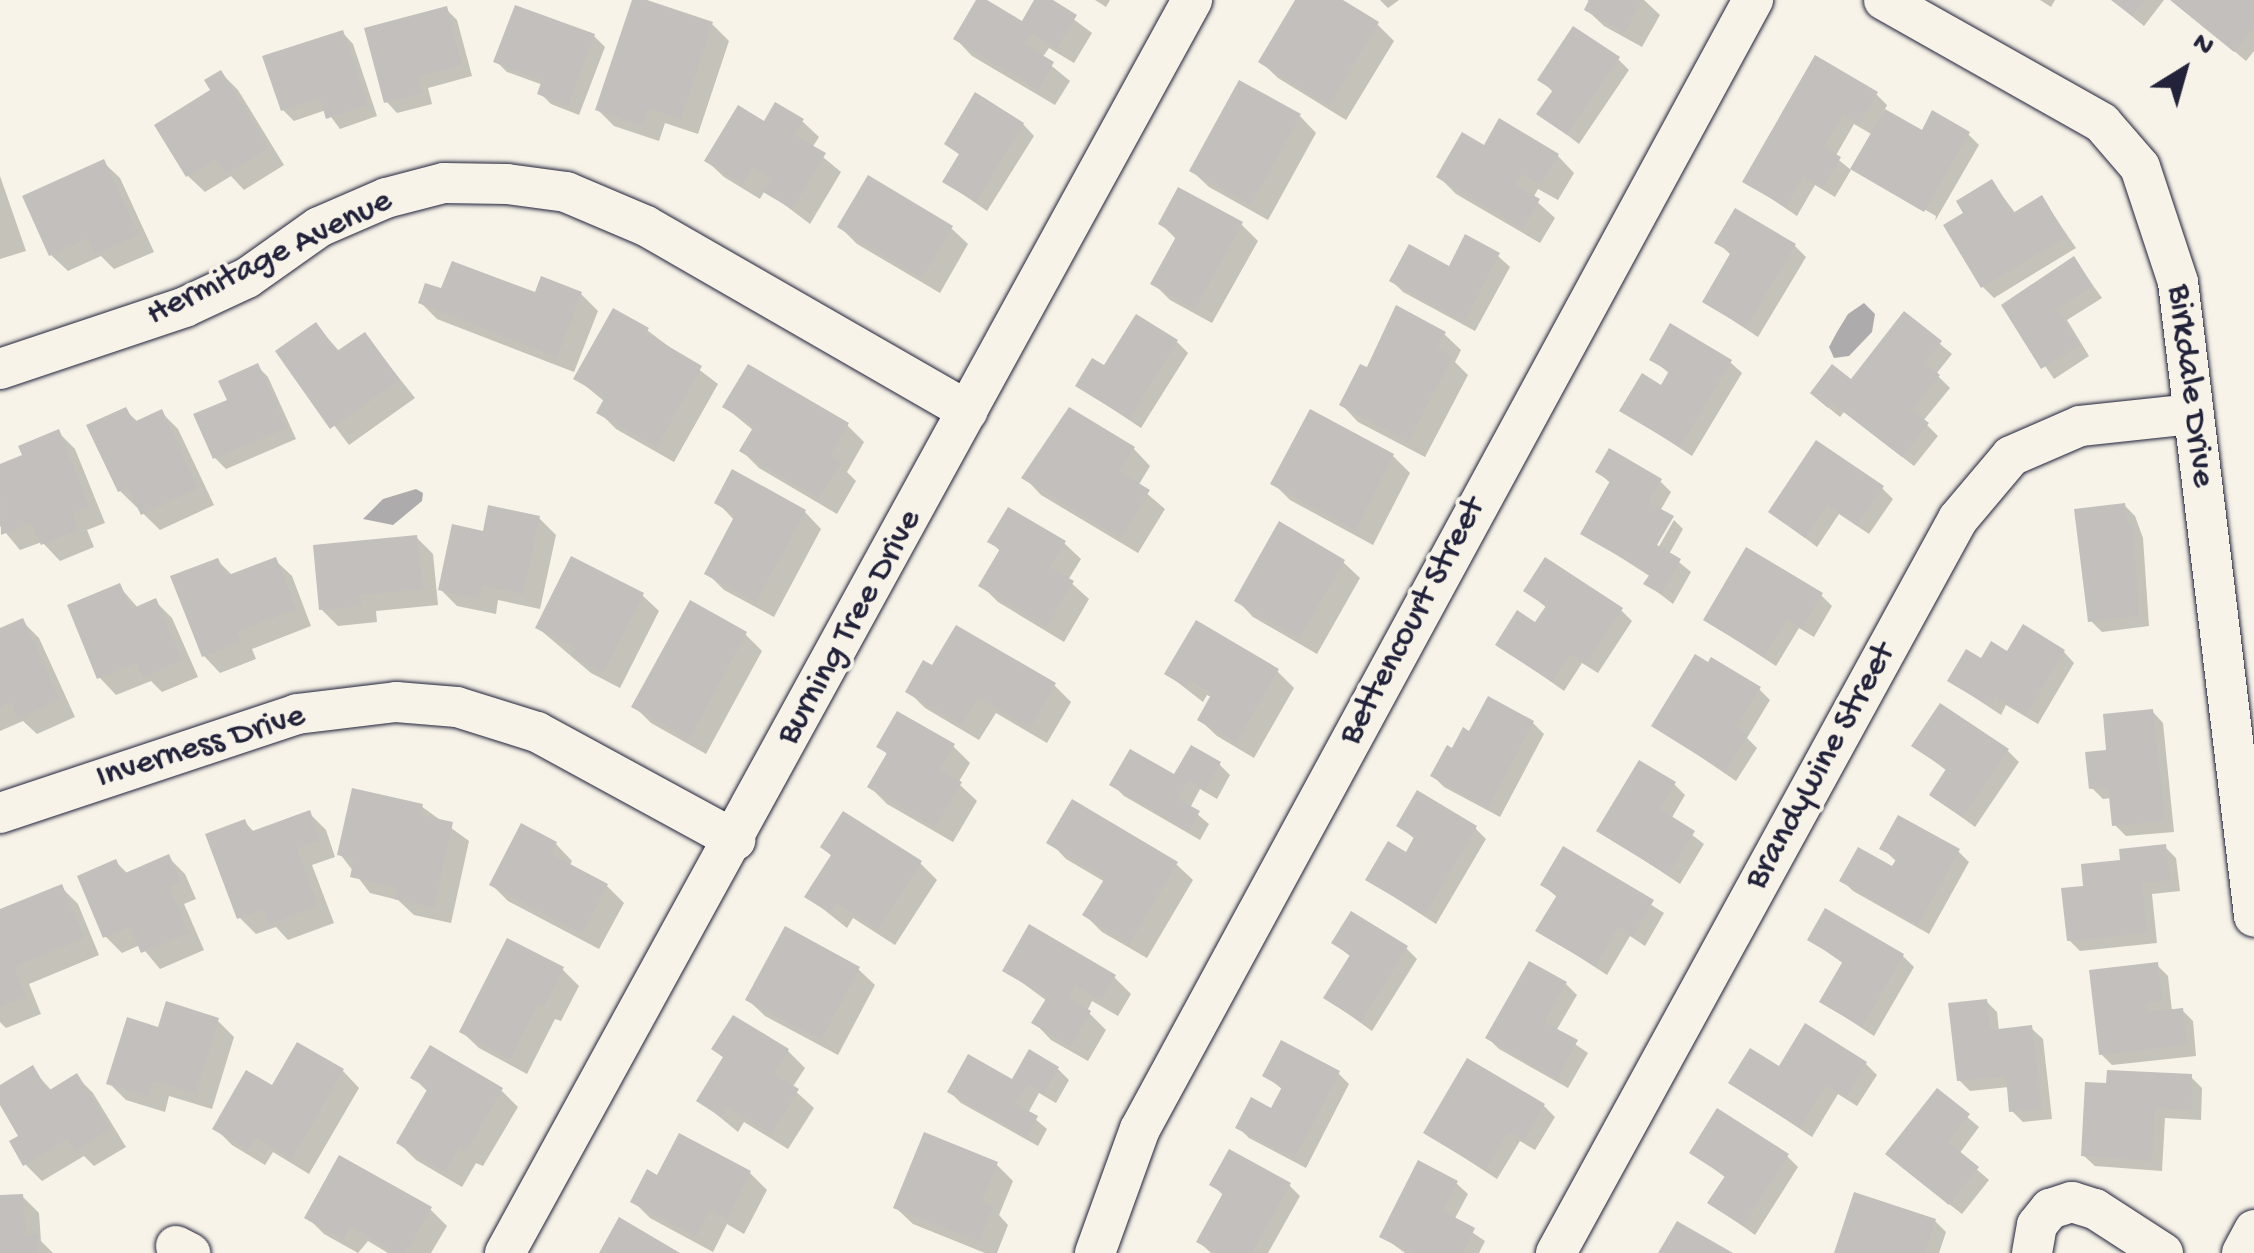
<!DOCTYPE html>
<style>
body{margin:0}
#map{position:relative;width:2254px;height:1253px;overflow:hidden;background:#f7f3e8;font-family:"Gochi Hand",sans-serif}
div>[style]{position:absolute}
.water>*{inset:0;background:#aeabad}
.shadow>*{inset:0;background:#0003}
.building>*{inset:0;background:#c2bfbd}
.roads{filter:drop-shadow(0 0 2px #22223b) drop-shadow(0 0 2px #22223b)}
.street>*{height:40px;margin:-20px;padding:0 20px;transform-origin:20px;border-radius:20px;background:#f7f3e8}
span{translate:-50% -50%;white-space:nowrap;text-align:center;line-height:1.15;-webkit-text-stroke:8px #f7f3e8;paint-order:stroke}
.street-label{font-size:35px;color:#22223b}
.north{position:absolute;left:2134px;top:20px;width:100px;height:100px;-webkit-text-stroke:8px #f7f3e8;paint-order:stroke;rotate:37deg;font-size:28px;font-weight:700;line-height:40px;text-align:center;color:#22223b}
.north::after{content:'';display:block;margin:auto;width:35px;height:45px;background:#22223b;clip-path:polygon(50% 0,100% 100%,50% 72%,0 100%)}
</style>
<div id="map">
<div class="water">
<div style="clip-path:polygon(1864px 303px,1875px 314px,1872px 332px,1849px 356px,1834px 358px,1829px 347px,1837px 332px,1848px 314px)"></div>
<div style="clip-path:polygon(416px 489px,423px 493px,422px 501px,393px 525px,363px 519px,383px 499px)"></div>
</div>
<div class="shadow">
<div style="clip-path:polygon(634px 0,712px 24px,729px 41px,698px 134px,665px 123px,659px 141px,614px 126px,598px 110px)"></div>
<div style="clip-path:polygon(979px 0,1023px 25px,1037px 0,1048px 0,1092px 33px,1074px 63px,1049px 48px,1042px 58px,1070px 81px,1055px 105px,972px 56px,956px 39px)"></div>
<div style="clip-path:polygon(1095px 0,1110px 0,1106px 7px)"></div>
<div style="clip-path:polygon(1298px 0,1338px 0,1377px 24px,1394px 41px,1346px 120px,1278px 78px,1261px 62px)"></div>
<div style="clip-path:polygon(1380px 0,1399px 0,1388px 8px)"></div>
<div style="clip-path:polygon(1587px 0,1644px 0,1660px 15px,1642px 47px,1604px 26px,1587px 10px,1591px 2px)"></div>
<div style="clip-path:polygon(2040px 0,2055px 0,2051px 7px)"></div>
<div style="clip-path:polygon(2112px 0,2164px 0,2144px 26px)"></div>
<div style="clip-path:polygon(2173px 0,2254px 0,2254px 51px,2246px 61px)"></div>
<div style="clip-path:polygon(446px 9px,457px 20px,472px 76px,428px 88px,432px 104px,397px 113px,386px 101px)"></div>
<div style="clip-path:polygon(342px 32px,353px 44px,377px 116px,340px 129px,326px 110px,294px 121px,283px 110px)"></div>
<div style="clip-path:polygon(594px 36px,605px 47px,579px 115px,551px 104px,540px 93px,543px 85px,507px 72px,496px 61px)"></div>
<div style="clip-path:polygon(1618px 59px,1629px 70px,1579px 144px,1540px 114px,1554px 93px,1540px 79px)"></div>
<div style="clip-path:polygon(1816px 59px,1876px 94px,1887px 105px,1884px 111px,1923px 133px,1968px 134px,1979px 145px,1935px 221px,1936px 216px,1853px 169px,1873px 135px,1854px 124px,1835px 157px,1851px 170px,1835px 197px,1815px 185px,1797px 216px,1745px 181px)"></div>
<div style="clip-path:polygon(221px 73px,238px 90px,284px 165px,244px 190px,231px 176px,205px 192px,188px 176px,158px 126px,214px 91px)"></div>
<div style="clip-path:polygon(1300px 116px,1316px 133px,1268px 220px,1209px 187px,1192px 171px)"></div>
<div style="clip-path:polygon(802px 121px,819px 137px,812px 148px,841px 172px,810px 224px,765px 190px,760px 199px,724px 177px,707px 161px,765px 124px)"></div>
<div style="clip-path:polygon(1023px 124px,1034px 136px,987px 211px,945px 182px,961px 156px,947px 144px)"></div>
<div style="clip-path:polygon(1484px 148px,1558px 156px,1574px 173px,1558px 200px,1538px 189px,1533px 198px,1555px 218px,1540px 243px,1456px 194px,1439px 177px)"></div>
<div style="clip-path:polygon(103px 162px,120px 178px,154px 252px,114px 269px,101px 256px,68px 271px,51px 255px)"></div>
<div style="clip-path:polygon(0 176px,26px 251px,0 259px)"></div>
<div style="clip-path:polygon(1992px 182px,2016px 214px,2042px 198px,2076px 248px,1994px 298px,1983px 287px,1966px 214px)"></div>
<div style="clip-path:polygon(1161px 224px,1241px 224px,1258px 241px,1212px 323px,1170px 300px,1153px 283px,1177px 240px)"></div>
<div style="clip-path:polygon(840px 227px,951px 228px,968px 244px,940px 293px,857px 244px)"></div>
<div style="clip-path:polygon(1717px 242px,1795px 246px,1806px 257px,1758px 337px,1705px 302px,1732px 256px)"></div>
<div style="clip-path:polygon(1498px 256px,1510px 267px,1475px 331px,1403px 292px,1392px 281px)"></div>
<div style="clip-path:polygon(2074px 259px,2102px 298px,2067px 320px,2089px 356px,2054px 379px,2004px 306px)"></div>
<div style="clip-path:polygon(443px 292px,581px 294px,598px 311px,574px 372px,437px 319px,420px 302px)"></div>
<div style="clip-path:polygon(1904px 314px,1952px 354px,1936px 374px,1950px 388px,1923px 421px,1938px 436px,1914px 466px,1844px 412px,1840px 417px,1824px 404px,1852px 382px)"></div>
<div style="clip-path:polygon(316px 325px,340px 352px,365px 335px,415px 398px,349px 445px,278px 351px)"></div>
<div style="clip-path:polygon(647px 330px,718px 384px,674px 462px,616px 429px,599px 412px,605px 402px,576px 378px)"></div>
<div style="clip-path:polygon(1444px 334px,1461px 350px,1455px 362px,1468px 375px,1425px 457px,1358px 422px,1342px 405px,1368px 371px)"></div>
<div style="clip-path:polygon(1177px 342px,1188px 353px,1141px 428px,1078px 386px,1105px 369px)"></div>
<div style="clip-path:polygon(1652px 359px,1730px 362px,1742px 373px,1692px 456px,1623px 411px,1662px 388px,1670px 374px)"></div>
<div style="clip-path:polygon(257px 366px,268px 377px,296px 439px,226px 469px,215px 458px,230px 401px)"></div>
<div style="clip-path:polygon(725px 407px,847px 425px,864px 442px,847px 472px,856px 481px,837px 514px,759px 468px,742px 451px,754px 431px)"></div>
<div style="clip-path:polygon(125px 410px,139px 423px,161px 412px,178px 429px,214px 505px,160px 530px,120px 491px)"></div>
<div style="clip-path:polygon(1069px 410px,1134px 449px,1150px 466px,1138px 486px,1165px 509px,1138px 553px,1041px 495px,1025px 478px)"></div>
<div style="clip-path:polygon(58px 432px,75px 449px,105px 523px,87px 530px,94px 547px,60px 561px,42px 542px,20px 550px,0 526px,0 467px,26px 457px)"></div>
<div style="clip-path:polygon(1393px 456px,1410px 473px,1373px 545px,1290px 500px,1273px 483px)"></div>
<div style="clip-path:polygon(1598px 471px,1660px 481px,1671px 492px,1660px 511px,1649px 554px,1653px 557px,1674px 520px,1683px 529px,1669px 554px,1691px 572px,1673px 604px,1647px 584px,1651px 577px,1583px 533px,1611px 484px)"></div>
<div style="clip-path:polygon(1882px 488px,1893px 499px,1869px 534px,1839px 514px,1817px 547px,1771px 512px)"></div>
<div style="clip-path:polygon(717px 502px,805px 512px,821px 529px,774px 617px,724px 590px,707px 573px,735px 521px)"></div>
<div style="clip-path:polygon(2124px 505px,2135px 516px,2143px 538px,2149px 626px,2102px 632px,2091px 621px)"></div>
<div style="clip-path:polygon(539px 518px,556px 535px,540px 609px,498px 600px,496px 614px,457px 606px,440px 589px,485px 534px)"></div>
<div style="clip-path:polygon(416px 537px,433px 554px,438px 605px,376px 611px,377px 622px,338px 626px,321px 609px)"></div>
<div style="clip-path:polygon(990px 541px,1064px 543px,1081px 559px,1068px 580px,1089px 599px,1064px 642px,998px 602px,981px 585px,1001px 552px)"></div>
<div style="clip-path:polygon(217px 560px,233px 576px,275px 560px,292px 576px,311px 626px,252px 649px,256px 659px,220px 673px,204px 656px)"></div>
<div style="clip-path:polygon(1343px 562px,1360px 578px,1317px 654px,1253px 617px,1237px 600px)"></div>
<div style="clip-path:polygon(119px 586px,138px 608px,155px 601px,172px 618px,198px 677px,162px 692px,151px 681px,116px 695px,100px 678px)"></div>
<div style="clip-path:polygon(1526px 591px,1621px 610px,1632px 621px,1598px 673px,1582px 663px,1564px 691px,1498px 644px,1536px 625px,1547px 608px)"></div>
<div style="clip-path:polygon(642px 595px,659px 611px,620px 688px,591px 673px,538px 628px)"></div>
<div style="clip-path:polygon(1821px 595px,1832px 606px,1814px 637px,1799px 628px,1776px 666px,1706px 620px)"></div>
<div style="clip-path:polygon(22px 621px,39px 638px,75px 717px,37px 734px,23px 721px,0 731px,0 631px)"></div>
<div style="clip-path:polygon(745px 634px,762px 651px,706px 754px,651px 723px,634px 706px)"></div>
<div style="clip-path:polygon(2064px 652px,2074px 663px,2038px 724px,2006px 705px,2001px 715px,1950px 681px,1982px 662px,2008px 655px)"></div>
<div style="clip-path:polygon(933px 669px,1054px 685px,1071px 702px,1047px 743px,996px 713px,979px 740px,925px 708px,908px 691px)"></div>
<div style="clip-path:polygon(1277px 671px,1294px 688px,1254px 758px,1217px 736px,1200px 720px,1213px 698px,1207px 695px,1203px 702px,1167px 674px)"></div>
<div style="clip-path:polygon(1759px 689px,1770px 700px,1747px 738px,1757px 748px,1736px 781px,1654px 725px)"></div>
<div style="clip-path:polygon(2152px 711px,2163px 723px,2174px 832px,2126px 836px,2115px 825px,2111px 798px,2103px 799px,2091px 787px,2109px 752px)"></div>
<div style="clip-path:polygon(1533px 723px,1544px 734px,1500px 817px,1444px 787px,1433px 776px,1453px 751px)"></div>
<div style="clip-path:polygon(1914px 745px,2008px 751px,2019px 762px,1975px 827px,1932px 795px,1947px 771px)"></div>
<div style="clip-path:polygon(879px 746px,953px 746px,970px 763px,958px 783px,977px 801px,953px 842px,887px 804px,870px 787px,888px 755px)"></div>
<div style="clip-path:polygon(1219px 764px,1230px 775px,1217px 799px,1200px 789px,1190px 808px,1209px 824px,1200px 840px,1124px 796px,1113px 785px,1175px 778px)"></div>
<div style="clip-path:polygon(1674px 784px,1685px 795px,1671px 819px,1704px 844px,1680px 884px,1600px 831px)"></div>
<div style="clip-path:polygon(421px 806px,469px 841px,451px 923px,414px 915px,398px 900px,370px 893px,340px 854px)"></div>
<div style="clip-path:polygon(309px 813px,326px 830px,335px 857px,312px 865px,334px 923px,288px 940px,276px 927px,256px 934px,239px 917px,245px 822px,255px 833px)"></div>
<div style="clip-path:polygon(1399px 826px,1475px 828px,1486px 839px,1436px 924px,1368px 880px,1407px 855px,1416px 840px)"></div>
<div style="clip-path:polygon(1050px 842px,1176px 864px,1193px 880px,1147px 958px,1102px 932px,1085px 915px,1105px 882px,1066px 859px)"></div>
<div style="clip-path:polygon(556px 844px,572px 861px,569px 867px,607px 886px,624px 903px,599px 949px,508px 901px,492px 885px)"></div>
<div style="clip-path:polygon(823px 847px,920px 863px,937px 880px,895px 945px,853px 918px,847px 928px,808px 897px,833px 857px)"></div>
<div style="clip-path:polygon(2165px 847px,2176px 858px,2180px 891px,2152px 894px,2157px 943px,2080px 951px,2069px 940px,2085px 888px,2123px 862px)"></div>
<div style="clip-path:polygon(1882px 848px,1958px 851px,1969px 862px,1929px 934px,1853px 891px,1842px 880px,1893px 869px,1897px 862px)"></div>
<div style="clip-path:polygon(1564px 849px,1664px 913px,1645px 946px,1630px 936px,1607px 975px,1538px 930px,1558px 898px,1543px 885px)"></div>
<div style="clip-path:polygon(168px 857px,185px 874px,196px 899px,184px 904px,204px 950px,160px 969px,140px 945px,122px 953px,105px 936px,116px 862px,128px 874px)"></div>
<div style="clip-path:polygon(61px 887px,78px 904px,99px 955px,29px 984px,41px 1014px,6px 1028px,0 1022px,0 912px)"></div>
<div style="clip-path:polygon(1810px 940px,1903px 956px,1914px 967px,1874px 1036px,1822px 1002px,1844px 964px)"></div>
<div style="clip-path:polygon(1334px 943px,1406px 948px,1417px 959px,1372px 1031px,1326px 998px,1351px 957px)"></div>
<div style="clip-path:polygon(2157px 965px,2168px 976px,2172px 1011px,2182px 1010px,2193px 1021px,2196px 1056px,2112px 1065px,2101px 1054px)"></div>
<div style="clip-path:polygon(562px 969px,579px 986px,561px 1021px,555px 1019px,527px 1074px,479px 1048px,462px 1032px)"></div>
<div style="clip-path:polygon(858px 969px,875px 985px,838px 1055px,765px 1016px,748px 1000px)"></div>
<div style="clip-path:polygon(1005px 970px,1114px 977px,1131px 994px,1118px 1016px,1092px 1001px,1087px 1011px,1106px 1030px,1088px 1061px,1051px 1040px,1035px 1023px,1047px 1001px)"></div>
<div style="clip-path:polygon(1566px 984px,1577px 995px,1556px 1031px,1588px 1053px,1568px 1088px,1499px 1049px,1488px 1038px)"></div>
<div style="clip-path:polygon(1986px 1001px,1997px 1012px,1999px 1031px,2031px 1028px,2043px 1039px,2052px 1119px,2023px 1122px,2012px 1111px,2009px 1087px,1970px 1091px,1959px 1080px)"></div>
<div style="clip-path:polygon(733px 1018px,788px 1051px,805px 1068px,792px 1088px,814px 1108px,788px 1149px,744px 1122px,738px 1132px,699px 1100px,725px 1059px,714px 1049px)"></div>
<div style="clip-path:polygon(217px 1020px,234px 1037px,212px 1109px,169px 1096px,165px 1112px,126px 1100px,109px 1083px,159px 1030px)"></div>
<div style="clip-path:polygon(1866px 1064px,1877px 1075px,1857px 1106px,1838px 1094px,1812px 1137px,1731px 1083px)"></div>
<div style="clip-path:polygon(32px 1069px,52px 1091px,76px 1076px,93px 1093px,126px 1147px,94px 1166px,84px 1156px,42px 1181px,25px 1164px,22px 1137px,0 1100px,0 1087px)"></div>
<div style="clip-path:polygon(1058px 1069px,1069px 1080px,1056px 1103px,1039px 1093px,1028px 1113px,1047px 1129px,1038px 1146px,961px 1103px,950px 1092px,1013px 1082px)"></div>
<div style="clip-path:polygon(343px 1071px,359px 1088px,309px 1174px,273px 1152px,265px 1165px,232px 1145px,215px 1128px,273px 1088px)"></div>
<div style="clip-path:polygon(1338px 1073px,1349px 1084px,1306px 1168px,1249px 1138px,1238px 1127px,1272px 1111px,1283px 1090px,1265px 1075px)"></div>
<div style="clip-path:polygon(2191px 1077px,2202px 1088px,2201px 1120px,2165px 1118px,2162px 1171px,2095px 1166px,2083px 1155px)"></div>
<div style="clip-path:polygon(414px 1078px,501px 1090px,518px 1107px,483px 1166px,476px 1163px,462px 1187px,416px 1160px,399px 1143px,429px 1093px)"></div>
<div style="clip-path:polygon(1937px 1091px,1979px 1127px,1959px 1154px,1989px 1180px,1962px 1214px,1899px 1165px)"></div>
<div style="clip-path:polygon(1544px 1106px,1555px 1117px,1535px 1150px,1520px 1141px,1497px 1179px,1426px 1133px)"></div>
<div style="clip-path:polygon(1692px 1152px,1787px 1156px,1798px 1167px,1755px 1235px,1711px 1203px,1726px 1178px)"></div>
<div style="clip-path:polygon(996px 1164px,1013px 1181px,999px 1215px,1008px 1225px,997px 1253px,985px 1253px,913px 1224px,896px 1208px)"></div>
<div style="clip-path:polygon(750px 1173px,767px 1190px,744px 1234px,727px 1224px,713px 1252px,650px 1218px,633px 1201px)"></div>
<div style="clip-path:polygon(1456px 1183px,1468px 1194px,1454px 1220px,1485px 1241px,1479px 1253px,1405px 1253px,1382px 1236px)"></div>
<div style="clip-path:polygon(1212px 1184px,1289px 1185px,1300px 1196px,1268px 1253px,1211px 1253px,1199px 1242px,1224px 1196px)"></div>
<div style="clip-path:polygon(22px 1196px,39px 1213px,41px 1241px,53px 1253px,0 1253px,0 1198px)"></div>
<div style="clip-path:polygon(430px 1209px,447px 1226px,431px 1253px,388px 1253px,368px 1241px,358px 1253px,324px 1234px,307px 1217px)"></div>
<div style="clip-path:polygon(1935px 1221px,1946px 1232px,1939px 1253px,1836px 1253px)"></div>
</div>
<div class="building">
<div style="clip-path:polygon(632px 0,647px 0,713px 22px,681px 119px,648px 108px,642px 126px,595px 110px)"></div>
<div style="clip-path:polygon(976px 0,987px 0,1022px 21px,1034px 0,1053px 0,1077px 15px,1057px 48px,1031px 33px,1024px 44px,1054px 62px,1038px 90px,953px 39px)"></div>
<div style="clip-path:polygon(1295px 0,1343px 0,1379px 22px,1329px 106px,1258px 62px)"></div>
<div style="clip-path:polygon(1589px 0,1642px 0,1625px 33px,1584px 10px)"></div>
<div style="clip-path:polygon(2111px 0,2145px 0,2132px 16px)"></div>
<div style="clip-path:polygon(2170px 0,2254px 0,2254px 26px,2234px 52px)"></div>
<div style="clip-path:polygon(515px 5px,595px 34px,568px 106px,537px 94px,542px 80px,493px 62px)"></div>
<div style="clip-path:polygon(447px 6px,462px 65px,418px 77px,422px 93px,384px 103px,364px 28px)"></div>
<div style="clip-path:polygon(1573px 26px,1620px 57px,1567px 135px,1536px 114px,1553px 90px,1537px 80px)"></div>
<div style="clip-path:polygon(343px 30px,368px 105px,326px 119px,320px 98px,281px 111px,262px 56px)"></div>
<div style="clip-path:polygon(1815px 55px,1878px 92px,1859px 124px,1843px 115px,1824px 147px,1841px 157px,1823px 188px,1803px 176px,1786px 207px,1742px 182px)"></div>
<div style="clip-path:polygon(221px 70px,269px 148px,226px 174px,216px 159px,186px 177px,154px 125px,210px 90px,204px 80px)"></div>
<div style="clip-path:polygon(1239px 80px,1301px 114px,1251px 205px,1189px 171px)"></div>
<div style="clip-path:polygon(975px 92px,1024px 123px,976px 202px,942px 182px,959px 154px,944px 144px)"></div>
<div style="clip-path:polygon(775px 102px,804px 119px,794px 135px,826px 153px,792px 209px,763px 192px,771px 179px,752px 167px,743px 184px,704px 161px,738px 105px,764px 121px)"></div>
<div style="clip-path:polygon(1885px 109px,1922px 130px,1932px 110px,1970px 132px,1924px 212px,1850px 169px)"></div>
<div style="clip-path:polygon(1499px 118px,1559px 154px,1541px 185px,1521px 174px,1515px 185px,1540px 199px,1523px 229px,1436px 177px,1462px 132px,1484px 145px)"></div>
<div style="clip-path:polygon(104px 159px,139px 235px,95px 254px,88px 238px,49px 256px,22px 196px)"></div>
<div style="clip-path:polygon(868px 175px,953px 226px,922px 278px,837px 227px)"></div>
<div style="clip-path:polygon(1992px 179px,2013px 213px,2042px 195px,2067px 237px,1981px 288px,1943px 225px,1963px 213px,1956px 201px)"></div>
<div style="clip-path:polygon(1178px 187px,1243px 222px,1195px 309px,1150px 284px,1177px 235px,1158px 224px)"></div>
<div style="clip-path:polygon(1735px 208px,1796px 244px,1746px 328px,1702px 302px,1731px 252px,1714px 243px)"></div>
<div style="clip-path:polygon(1465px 234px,1500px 253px,1464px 322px,1389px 281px,1409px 244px,1449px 266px)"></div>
<div style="clip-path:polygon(2074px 256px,2093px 286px,2057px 309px,2080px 345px,2041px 369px,2001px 305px)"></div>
<div style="clip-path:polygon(452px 261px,535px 292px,541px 276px,582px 292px,557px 357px,418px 303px,425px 283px,441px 288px)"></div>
<div style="clip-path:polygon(1396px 305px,1446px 332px,1437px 348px,1453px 356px,1408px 442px,1339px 405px,1360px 364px,1367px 367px)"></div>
<div style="clip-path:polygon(613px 308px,649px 328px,646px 333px,702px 366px,657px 447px,596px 413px,605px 397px,573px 379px)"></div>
<div style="clip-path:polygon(1904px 311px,1942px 341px,1925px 363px,1940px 375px,1912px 410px,1929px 423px,1902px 457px,1832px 403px,1828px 408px,1810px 393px,1832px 364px,1851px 379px)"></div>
<div style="clip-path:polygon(1136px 314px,1178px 340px,1129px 419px,1075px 386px,1092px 358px,1104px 365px)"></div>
<div style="clip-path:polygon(316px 322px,337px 351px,365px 332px,400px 380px,330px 429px,275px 351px)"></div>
<div style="clip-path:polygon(1670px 323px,1732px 360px,1680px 447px,1619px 411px,1642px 373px,1661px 385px,1669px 371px,1649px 360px)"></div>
<div style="clip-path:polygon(258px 363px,287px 428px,213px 459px,193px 414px,227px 400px,218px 381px)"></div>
<div style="clip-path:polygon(748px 364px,849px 423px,830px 456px,841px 462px,819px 499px,739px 451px,754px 426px,722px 407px)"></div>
<div style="clip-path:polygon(126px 407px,134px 422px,162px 409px,198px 488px,141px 515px,128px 488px,118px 492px,86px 425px)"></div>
<div style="clip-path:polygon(1069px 407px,1135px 447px,1120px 472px,1150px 490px,1121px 538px,1021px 478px)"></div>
<div style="clip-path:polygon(1310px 409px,1394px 454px,1356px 530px,1270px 484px)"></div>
<div style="clip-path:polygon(59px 429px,89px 506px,72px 513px,79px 530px,41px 545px,31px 523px,1px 535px,0 464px,22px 455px,18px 446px)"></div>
<div style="clip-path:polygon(1816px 440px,1884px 486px,1857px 525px,1827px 505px,1805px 538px,1768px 512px)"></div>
<div style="clip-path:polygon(1609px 448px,1662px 479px,1648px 502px,1674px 516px,1657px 545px,1681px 559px,1661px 594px,1643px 584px,1650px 574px,1580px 534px,1610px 481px,1595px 472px)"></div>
<div style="clip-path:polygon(732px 469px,806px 510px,756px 602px,704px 574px,735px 515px,714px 503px)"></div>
<div style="clip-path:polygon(2125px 503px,2128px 524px,2133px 524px,2139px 616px,2088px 622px,2074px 509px)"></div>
<div style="clip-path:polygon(488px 505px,540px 516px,523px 594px,482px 585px,479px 599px,438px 590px,452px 524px,483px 531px)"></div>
<div style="clip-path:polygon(1008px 507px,1066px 541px,1050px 567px,1074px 581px,1047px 627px,978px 586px,1000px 549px,987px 542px)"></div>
<div style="clip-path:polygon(1279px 521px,1345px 560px,1299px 639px,1234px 601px)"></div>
<div style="clip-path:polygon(417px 535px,423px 589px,360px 595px,362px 606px,319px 610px,313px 545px)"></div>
<div style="clip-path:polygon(1746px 547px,1823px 593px,1802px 628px,1787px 619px,1764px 657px,1703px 620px)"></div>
<div style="clip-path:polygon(571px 556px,644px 593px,603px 673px,571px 656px,575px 648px,535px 628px)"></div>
<div style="clip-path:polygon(276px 557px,296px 609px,237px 632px,241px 642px,202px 657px,170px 576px,218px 558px,226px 576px)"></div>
<div style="clip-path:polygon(1545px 557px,1623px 608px,1586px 664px,1570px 654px,1552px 682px,1495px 645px,1517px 610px,1535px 622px,1546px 606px,1523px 591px)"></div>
<div style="clip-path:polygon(120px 583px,131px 609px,156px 598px,182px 660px,143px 677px,137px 663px,97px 679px,67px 605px)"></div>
<div style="clip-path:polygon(690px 600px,747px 632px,689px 739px,631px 707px)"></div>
<div style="clip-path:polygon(23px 618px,60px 700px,18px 719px,11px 702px,0 707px,0 628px)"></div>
<div style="clip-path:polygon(1196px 620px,1279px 669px,1236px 743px,1197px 720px,1212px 693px,1190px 680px,1186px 687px,1164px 674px)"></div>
<div style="clip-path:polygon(2023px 624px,2065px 650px,2026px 715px,1995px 696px,1989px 706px,1947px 681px,1966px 649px,1981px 658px,1991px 641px,2007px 651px)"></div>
<div style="clip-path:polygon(956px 625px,1056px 683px,1030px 728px,978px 698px,962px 725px,905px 692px,923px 660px,932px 665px)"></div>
<div style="clip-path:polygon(1695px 654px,1708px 662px,1711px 657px,1761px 687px,1736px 727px,1748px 735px,1725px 772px,1651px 726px)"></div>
<div style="clip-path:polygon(1488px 696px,1534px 721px,1488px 808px,1430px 776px,1447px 745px,1452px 748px,1463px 727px,1469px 731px)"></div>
<div style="clip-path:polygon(1940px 703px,2009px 749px,1963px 818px,1929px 795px,1946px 769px,1911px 746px)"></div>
<div style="clip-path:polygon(2153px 709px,2165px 821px,2112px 826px,2108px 787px,2089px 789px,2085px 752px,2106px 750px,2103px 714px)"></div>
<div style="clip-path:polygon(897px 711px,955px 744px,939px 770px,962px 782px,935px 827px,867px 787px,887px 753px,876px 747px)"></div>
<div style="clip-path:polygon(1191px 745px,1221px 762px,1205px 790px,1188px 780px,1178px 799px,1200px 811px,1189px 831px,1109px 785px,1130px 749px,1174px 774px)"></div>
<div style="clip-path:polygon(1639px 760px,1676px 782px,1660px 809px,1695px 831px,1668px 875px,1596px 831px)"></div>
<div style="clip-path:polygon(352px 788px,423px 804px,420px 815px,453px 822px,434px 908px,394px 899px,397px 888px,350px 877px,354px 859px,337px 855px)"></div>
<div style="clip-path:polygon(1417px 790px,1477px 826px,1425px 915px,1365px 880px,1388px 841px,1406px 852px,1414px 837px,1396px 826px)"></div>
<div style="clip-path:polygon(1072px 799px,1178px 862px,1129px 944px,1082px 915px,1105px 878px,1046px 843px)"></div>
<div style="clip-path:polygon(310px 810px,320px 840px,297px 849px,318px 906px,269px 924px,264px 909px,237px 919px,205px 834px,245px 819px,250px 832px)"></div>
<div style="clip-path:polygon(843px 811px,922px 861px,878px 930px,836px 903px,830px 913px,804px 897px,831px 855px,820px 847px)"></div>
<div style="clip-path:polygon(1898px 815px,1960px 849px,1918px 925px,1839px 881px,1858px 847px,1892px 866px,1897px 858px,1879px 849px)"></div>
<div style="clip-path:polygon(521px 823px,557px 842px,551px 854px,608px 884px,582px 934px,489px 885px)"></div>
<div style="clip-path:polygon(2166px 844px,2170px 880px,2142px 883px,2147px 933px,2067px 941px,2061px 888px,2083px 886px,2081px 864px,2120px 860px,2119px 849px)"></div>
<div style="clip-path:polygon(1563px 846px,1654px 900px,1633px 936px,1618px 927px,1595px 966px,1535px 931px,1557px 895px,1540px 885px)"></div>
<div style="clip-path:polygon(169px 854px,181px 882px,169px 887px,189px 933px,141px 953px,130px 927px,103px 938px,77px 876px,116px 859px,123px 874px)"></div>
<div style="clip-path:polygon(62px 884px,84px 938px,14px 967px,26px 997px,0 1007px,0 909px)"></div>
<div style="clip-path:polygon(1825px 908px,1904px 954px,1862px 1027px,1819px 1002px,1843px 961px,1807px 940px)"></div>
<div style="clip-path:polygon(1351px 911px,1408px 946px,1361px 1022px,1323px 998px,1350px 955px,1331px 943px)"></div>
<div style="clip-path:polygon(1029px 924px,1116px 975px,1101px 1001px,1075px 986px,1069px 998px,1091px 1011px,1071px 1046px,1031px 1023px,1047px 997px,1002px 971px)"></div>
<div style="clip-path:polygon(785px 926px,860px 967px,821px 1040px,745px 1000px)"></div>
<div style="clip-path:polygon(507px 938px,564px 967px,544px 1006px,538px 1004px,510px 1059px,459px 1032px)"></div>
<div style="clip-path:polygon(1529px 961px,1567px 982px,1544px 1022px,1578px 1040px,1557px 1079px,1485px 1038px)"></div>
<div style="clip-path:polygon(2158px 962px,2162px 1001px,2145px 1003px,2146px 1012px,2183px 1008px,2187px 1045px,2099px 1055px,2089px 970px)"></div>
<div style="clip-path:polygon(1987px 999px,1990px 1030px,2032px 1025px,2042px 1109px,2009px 1112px,2006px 1076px,1957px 1081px,1948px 1003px)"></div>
<div style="clip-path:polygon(166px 1001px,219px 1018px,196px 1094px,153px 1081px,148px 1097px,106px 1084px,127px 1017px,158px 1027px)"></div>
<div style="clip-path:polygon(733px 1015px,789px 1049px,774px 1074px,799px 1089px,771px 1134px,727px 1107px,721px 1117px,696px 1101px,723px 1057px,711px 1049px)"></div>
<div style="clip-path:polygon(1805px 1023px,1867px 1062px,1846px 1097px,1826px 1085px,1800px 1128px,1728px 1083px,1750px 1048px,1779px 1066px)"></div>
<div style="clip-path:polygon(1281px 1040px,1340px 1071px,1295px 1158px,1235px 1128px,1251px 1097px,1271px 1108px,1282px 1087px,1262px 1076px)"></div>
<div style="clip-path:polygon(297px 1042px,344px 1069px,292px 1159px,255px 1137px,248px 1150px,212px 1129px,246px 1070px,272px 1085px)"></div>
<div style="clip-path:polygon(430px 1045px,503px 1088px,466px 1152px,459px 1148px,445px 1172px,396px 1143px,428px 1088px,410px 1078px)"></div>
<div style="clip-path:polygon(1029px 1049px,1059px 1067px,1044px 1093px,1028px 1084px,1016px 1104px,1038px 1116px,1027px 1137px,947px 1092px,968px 1054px,1012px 1079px)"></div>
<div style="clip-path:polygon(1467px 1058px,1545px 1104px,1524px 1140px,1508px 1132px,1485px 1170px,1423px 1133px)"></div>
<div style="clip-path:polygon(33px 1065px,48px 1091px,77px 1073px,111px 1129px,75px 1151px,68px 1139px,23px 1166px,9px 1141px,18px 1136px,0 1105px,0 1085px)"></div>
<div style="clip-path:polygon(2107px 1070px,2192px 1074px,2191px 1110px,2155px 1108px,2152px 1161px,2081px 1156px,2085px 1082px,2106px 1083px)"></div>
<div style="clip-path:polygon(1937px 1088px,1970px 1114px,1948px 1142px,1979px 1167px,1949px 1205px,1885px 1154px)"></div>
<div style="clip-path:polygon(1717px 1108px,1789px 1154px,1743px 1226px,1707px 1203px,1725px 1176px,1689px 1153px)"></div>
<div style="clip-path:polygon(924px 1132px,998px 1162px,982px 1201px,993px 1206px,979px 1242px,893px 1208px)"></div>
<div style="clip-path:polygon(679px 1133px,751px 1171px,727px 1219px,710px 1209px,696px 1237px,630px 1202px,647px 1169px,657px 1175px)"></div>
<div style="clip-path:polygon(1229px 1149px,1291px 1183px,1252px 1253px,1217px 1253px,1196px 1242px,1223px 1193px,1209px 1185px)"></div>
<div style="clip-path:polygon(339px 1155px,432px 1207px,406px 1253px,397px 1253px,350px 1226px,343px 1240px,304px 1218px)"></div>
<div style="clip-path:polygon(1418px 1160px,1458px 1181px,1443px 1211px,1475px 1228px,1463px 1253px,1411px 1253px,1379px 1237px)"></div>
<div style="clip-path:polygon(1854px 1192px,1936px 1219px,1925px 1253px,1834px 1253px)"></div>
<div style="clip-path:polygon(23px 1194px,26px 1235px,38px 1234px,39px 1253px,0 1253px,0 1195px)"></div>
<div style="clip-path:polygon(619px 1217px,680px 1253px,599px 1253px)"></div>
<div style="clip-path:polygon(1677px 1221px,1733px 1253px,1658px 1253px)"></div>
</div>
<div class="roads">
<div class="street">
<div style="left:1884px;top:0;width:250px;rotate:29.4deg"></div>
<div style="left:2102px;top:123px;width:58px;rotate:49.2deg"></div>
<div style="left:2140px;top:167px;width:121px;rotate:71.7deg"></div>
<div style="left:2178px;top:282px;width:639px;rotate:83.16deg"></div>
<div style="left:0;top:369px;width:195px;rotate:-18.5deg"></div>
<div style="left:185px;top:307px;width:68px;rotate:-25.1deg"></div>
<div style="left:247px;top:278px;width:88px;rotate:-35.3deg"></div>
<div style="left:319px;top:227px;width:73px;rotate:-23.4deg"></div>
<div style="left:386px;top:198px;width:60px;rotate:-14.5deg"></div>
<div style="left:444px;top:183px;width:63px;rotate:0.9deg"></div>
<div style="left:507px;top:184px;width:60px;rotate:7.7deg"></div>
<div style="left:566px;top:192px;width:87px;rotate:23deg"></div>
<div style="left:646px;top:226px;width:371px;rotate:29.9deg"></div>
<div style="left:0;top:813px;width:313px;rotate:-18.4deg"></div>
<div style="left:297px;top:714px;width:100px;rotate:-6.9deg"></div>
<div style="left:396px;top:702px;width:61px;rotate:4.7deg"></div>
<div style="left:457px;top:707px;width:84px;rotate:17.4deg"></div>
<div style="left:537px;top:732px;width:226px;rotate:28.6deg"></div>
<div style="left:176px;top:1246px;width:16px;rotate:27deg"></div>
<div style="left:505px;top:1253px;width:1429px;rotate:-61.26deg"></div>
<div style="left:1095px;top:1253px;width:132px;rotate:-70.1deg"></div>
<div style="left:1140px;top:1129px;width:1285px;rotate:-61.5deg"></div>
<div style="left:1556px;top:1253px;width:837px;rotate:-61.29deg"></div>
<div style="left:1958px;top:519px;width:82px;rotate:-49.9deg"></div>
<div style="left:2011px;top:456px;width:75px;rotate:-23.5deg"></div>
<div style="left:2080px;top:426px;width:114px;rotate:-6.1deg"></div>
<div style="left:2032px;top:1253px;width:28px;rotate:-80deg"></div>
<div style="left:2037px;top:1225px;width:21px;rotate:-51deg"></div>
<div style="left:2050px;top:1209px;width:23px;rotate:-18deg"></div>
<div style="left:2072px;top:1202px;width:24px;rotate:17deg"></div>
<div style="left:2095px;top:1209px;width:81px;rotate:32.9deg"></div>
<div style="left:2242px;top:1253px;width:26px;rotate:-62deg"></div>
</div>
</div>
<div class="street-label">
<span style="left:270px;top:259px;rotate:-26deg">Hermitage Avenue</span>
<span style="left:2189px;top:386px;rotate:83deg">Birkdale Drive</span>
<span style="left:1414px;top:622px;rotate:-62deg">Bettencourt Street</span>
<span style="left:851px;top:628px;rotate:-61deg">Burning Tree Drive</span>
<span style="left:201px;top:748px;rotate:-17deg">Inverness Drive</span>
<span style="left:1822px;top:767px;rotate:-61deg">Brandywine Street</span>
</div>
<div class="north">N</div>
</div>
